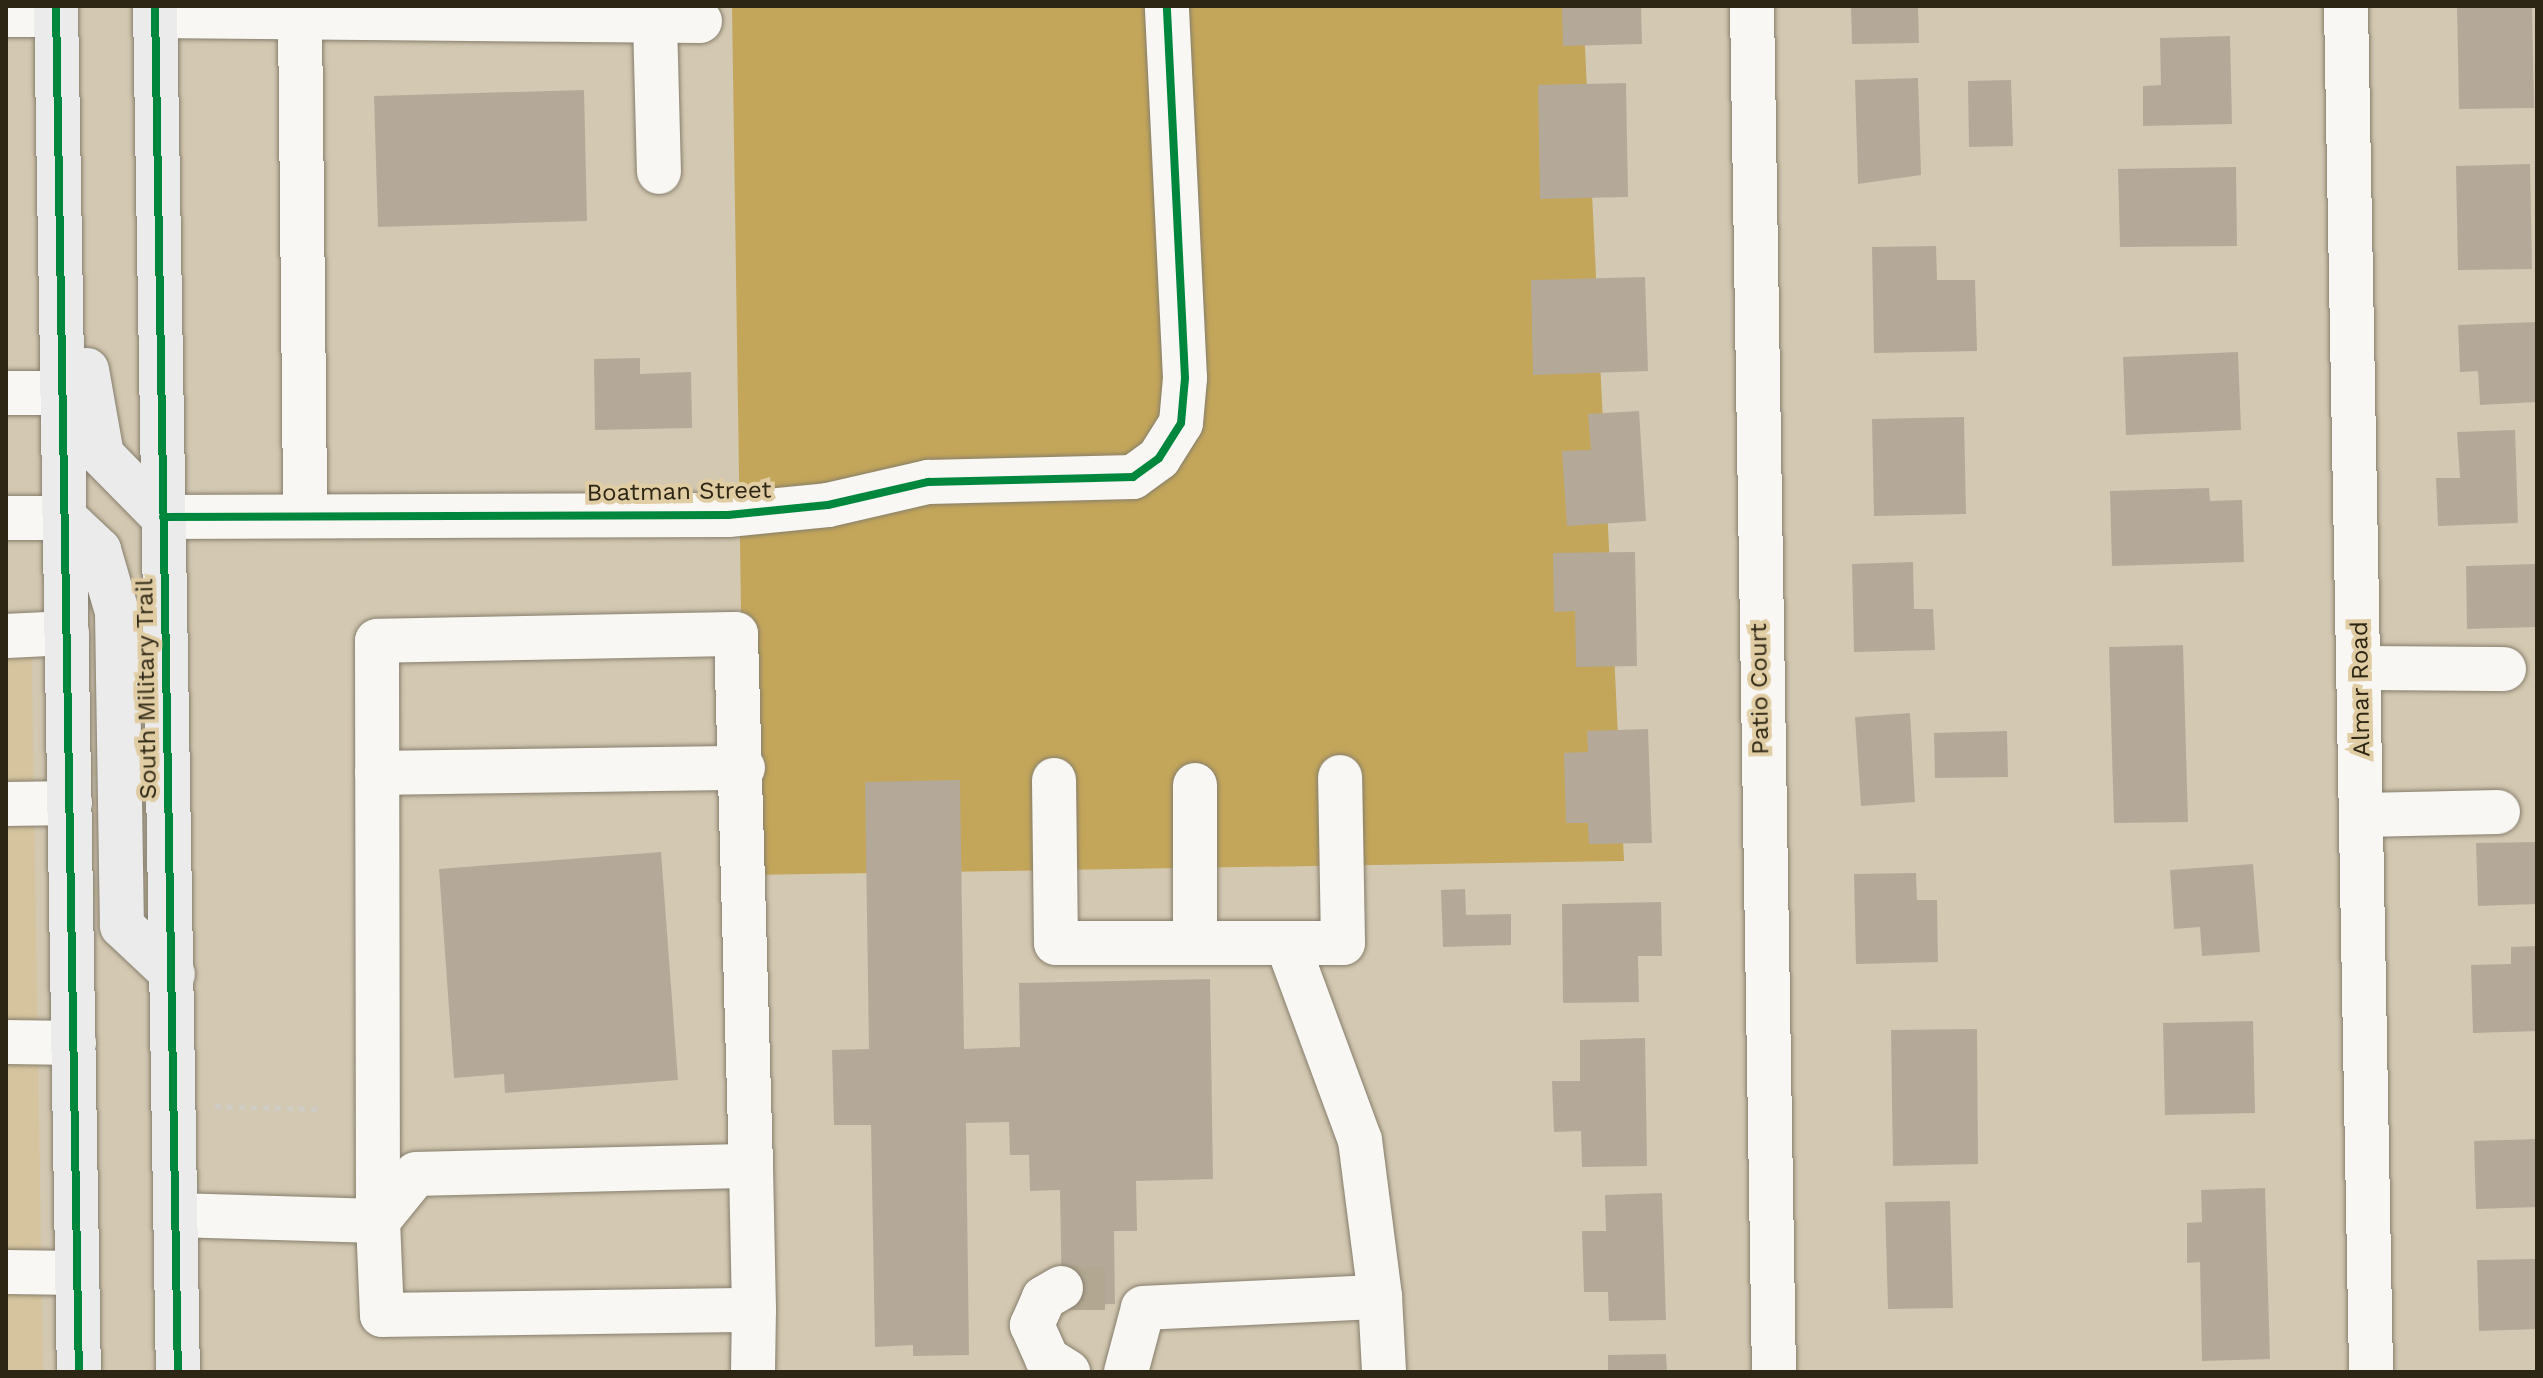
<!DOCTYPE html>
<style>
body{margin:0}
#map{position:relative;width:2543px;height:1378px;overflow:hidden;background:#d3c8b1;font-family:"Work Sans",sans-serif}
div>[style]{position:absolute}
.built>*{inset:0;background:#d5c49e}
.forest>*{inset:0;background:#c3a65a}
.building>*{inset:0;background:#b4a999}
.minor-tunnel>*{height:44px;margin-top:-22px;transform-origin:0;background:repeating-linear-gradient(90deg,#b2a892 0 44px,transparent 0 66px)}
.path>*{height:5px;margin-top:-2.5px;transform-origin:0;background:repeating-linear-gradient(90deg,#cfcbc5 0 6px,transparent 0 12px)}
.roads{filter:drop-shadow(0 0 2px #867e6c) drop-shadow(0 0 2px #867e6c)}
.minor>*{height:44px;margin:-22px;padding:0 22px;transform-origin:22px;border-radius:22px;background:#f8f7f3}
.major>*{height:44px;margin:-22px;padding:0 22px;transform-origin:22px;border-radius:22px;background:#ebebec}
.cycleway>*{height:8px;margin:-4px;padding:0 4px;transform-origin:4px;border-radius:4px;background:#00873e}
span{translate:-50% -50%;white-space:nowrap;text-align:center;line-height:1.15;-webkit-text-stroke:8px #e1cda3;paint-order:stroke}
.street-label{font-size:24px;color:#2d2615}
.frame{position:absolute;inset:0;border:8px solid #2d2615;pointer-events:none}
</style>
<div id="map">
<div class="built">
<div style="clip-path:polygon(6px 617px,31px 618px,43px 1372px,6px 1372px)"></div>
</div>
<div class="forest">
<div style="clip-path:polygon(732px 6px,1583px 6px,1624px 861px,745px 875px)"></div>
</div>
<div class="building">
<div style="clip-path:polygon(1562px 6px,1641px 6px,1642px 44px,1563px 46px)"></div>
<div style="clip-path:polygon(1851px 6px,1918px 6px,1919px 43px,1852px 44px)"></div>
<div style="clip-path:polygon(2457px 6px,2532px 6px,2534px 108px,2459px 109px)"></div>
<div style="clip-path:polygon(2230px 36px,2232px 124px,2143px 126px,2143px 86px,2161px 85px,2160px 38px)"></div>
<div style="clip-path:polygon(1918px 78px,1921px 175px,1858px 184px,1855px 80px)"></div>
<div style="clip-path:polygon(2011px 80px,2013px 146px,1969px 147px,1968px 81px)"></div>
<div style="clip-path:polygon(1626px 83px,1628px 197px,1540px 199px,1538px 85px)"></div>
<div style="clip-path:polygon(584px 90px,587px 221px,378px 227px,374px 96px)"></div>
<div style="clip-path:polygon(2530px 164px,2532px 269px,2458px 270px,2456px 166px)"></div>
<div style="clip-path:polygon(2236px 167px,2237px 246px,2120px 247px,2118px 169px)"></div>
<div style="clip-path:polygon(1936px 246px,1937px 280px,1975px 280px,1977px 351px,1874px 353px,1872px 247px)"></div>
<div style="clip-path:polygon(1645px 277px,1648px 371px,1533px 375px,1531px 280px)"></div>
<div style="clip-path:polygon(2537px 322px,2537px 402px,2480px 405px,2478px 371px,2460px 372px,2458px 325px)"></div>
<div style="clip-path:polygon(2238px 352px,2241px 430px,2126px 435px,2123px 357px)"></div>
<div style="clip-path:polygon(640px 358px,640px 374px,691px 372px,692px 428px,595px 430px,594px 359px)"></div>
<div style="clip-path:polygon(1639px 411px,1646px 521px,1567px 526px,1562px 451px,1591px 450px,1588px 414px)"></div>
<div style="clip-path:polygon(1964px 417px,1966px 514px,1874px 516px,1872px 419px)"></div>
<div style="clip-path:polygon(2515px 430px,2518px 523px,2438px 526px,2436px 478px,2460px 478px,2457px 432px)"></div>
<div style="clip-path:polygon(2209px 488px,2210px 501px,2242px 500px,2244px 562px,2112px 566px,2110px 491px)"></div>
<div style="clip-path:polygon(1635px 552px,1637px 666px,1576px 667px,1575px 611px,1554px 612px,1553px 553px)"></div>
<div style="clip-path:polygon(1913px 562px,1914px 609px,1933px 609px,1935px 650px,1854px 652px,1852px 564px)"></div>
<div style="clip-path:polygon(2537px 564px,2537px 627px,2467px 629px,2466px 566px)"></div>
<div style="clip-path:polygon(2183px 645px,2188px 822px,2114px 823px,2109px 647px)"></div>
<div style="clip-path:polygon(1910px 713px,1915px 802px,1861px 806px,1855px 717px)"></div>
<div style="clip-path:polygon(1648px 729px,1652px 843px,1589px 844px,1588px 823px,1566px 823px,1564px 753px,1588px 752px,1587px 731px)"></div>
<div style="clip-path:polygon(2007px 731px,2008px 777px,1935px 778px,1934px 733px)"></div>
<div style="clip-path:polygon(960px 780px,964px 1049px,1020px 1047px,1019px 983px,1210px 979px,1213px 1179px,1136px 1181px,1137px 1231px,1114px 1231px,1115px 1304px,1062px 1305px,1060px 1190px,1030px 1191px,1029px 1155px,1010px 1155px,1009px 1122px,966px 1123px,969px 1355px,913px 1356px,913px 1345px,875px 1347px,871px 1125px,834px 1125px,832px 1050px,869px 1049px,865px 782px)"></div>
<div style="clip-path:polygon(2537px 842px,2537px 904px,2478px 906px,2476px 843px)"></div>
<div style="clip-path:polygon(661px 852px,678px 1080px,505px 1093px,504px 1074px,454px 1078px,439px 869px)"></div>
<div style="clip-path:polygon(2253px 864px,2260px 952px,2202px 956px,2200px 927px,2174px 929px,2170px 870px)"></div>
<div style="clip-path:polygon(1916px 873px,1917px 900px,1937px 900px,1938px 962px,1856px 964px,1854px 874px)"></div>
<div style="clip-path:polygon(1465px 889px,1466px 915px,1511px 914px,1511px 945px,1443px 947px,1441px 890px)"></div>
<div style="clip-path:polygon(1661px 902px,1662px 956px,1638px 956px,1639px 1002px,1563px 1003px,1562px 904px)"></div>
<div style="clip-path:polygon(2537px 946px,2537px 1031px,2473px 1033px,2471px 965px,2511px 964px,2511px 947px)"></div>
<div style="clip-path:polygon(2253px 1021px,2255px 1113px,2165px 1115px,2163px 1023px)"></div>
<div style="clip-path:polygon(1977px 1029px,1978px 1164px,1893px 1166px,1891px 1030px)"></div>
<div style="clip-path:polygon(1645px 1038px,1647px 1166px,1582px 1167px,1581px 1131px,1554px 1132px,1552px 1081px,1580px 1081px,1580px 1040px)"></div>
<div style="clip-path:polygon(2537px 1139px,2537px 1207px,2476px 1209px,2474px 1141px)"></div>
<div style="clip-path:polygon(2265px 1188px,2270px 1359px,2202px 1361px,2200px 1262px,2187px 1263px,2187px 1223px,2202px 1222px,2201px 1190px)"></div>
<div style="clip-path:polygon(1662px 1193px,1666px 1320px,1609px 1321px,1608px 1292px,1584px 1292px,1582px 1231px,1606px 1231px,1605px 1195px)"></div>
<div style="clip-path:polygon(1950px 1201px,1953px 1308px,1888px 1309px,1885px 1202px)"></div>
<div style="clip-path:polygon(2537px 1259px,2537px 1329px,2479px 1331px,2477px 1260px)"></div>
<div style="clip-path:polygon(1666px 1354px,1667px 1372px,1608px 1372px,1608px 1355px)"></div>
</div>
<div class="minor-tunnel">
<div style="left:1061px;top:1288px;width:54px"></div>
</div>
<div class="path">
<div style="left:215px;top:1106px;width:104px;rotate:1.7deg"></div>
</div>
<div class="roads">
<div class="minor">
<div style="left:1752px;top:6px;width:1366px;rotate:89.08deg"></div>
<div style="left:2346px;top:6px;width:1366px;rotate:88.95deg"></div>
<div style="left:6px;top:15px;width:50px"></div>
<div style="left:155px;top:16px;width:545px;rotate:0.53deg"></div>
<div style="left:300px;top:17px;width:497px;rotate:89.4deg"></div>
<div style="left:655px;top:21px;width:151px;rotate:88.5deg"></div>
<div style="left:6px;top:393px;width:57px"></div>
<div style="left:163px;top:517px;width:565px;rotate:-0.2deg"></div>
<div style="left:728px;top:515px;width:100px;rotate:-5.7deg"></div>
<div style="left:828px;top:505px;width:103px;rotate:-13deg"></div>
<div style="left:928px;top:482px;width:205px;rotate:-1.4deg"></div>
<div style="left:1133px;top:477px;width:32px;rotate:-36deg"></div>
<div style="left:1159px;top:458px;width:41px;rotate:-57.8deg"></div>
<div style="left:1181px;top:423px;width:45px;rotate:-84.9deg"></div>
<div style="left:1185px;top:378px;width:372px;rotate:-92.8deg"></div>
<div style="left:6px;top:518px;width:59px"></div>
<div style="left:6px;top:636px;width:61px;rotate:-2.8deg"></div>
<div style="left:2360px;top:668px;width:144px;rotate:0.4deg"></div>
<div style="left:377px;top:773px;width:366px;rotate:-0.8deg"></div>
<div style="left:1054px;top:780px;width:163px;rotate:89.3deg"></div>
<div style="left:1056px;top:943px;width:231px"></div>
<div style="left:1287px;top:943px;width:210px;rotate:69.7deg"></div>
<div style="left:1360px;top:1140px;width:158px;rotate:82.7deg"></div>
<div style="left:1195px;top:785px;width:158px;rotate:90deg"></div>
<div style="left:6px;top:804px;width:64px;rotate:-0.9deg"></div>
<div style="left:2363px;top:815px;width:135px;rotate:-1.3deg"></div>
<div style="left:1287px;top:943px;width:56px"></div>
<div style="left:1343px;top:943px;width:166px;rotate:-91deg"></div>
<div style="left:6px;top:1042px;width:68px;rotate:0.8deg"></div>
<div style="left:175px;top:1215px;width:203px;rotate:1.7deg"></div>
<div style="left:378px;top:1221px;width:60px;rotate:-51deg"></div>
<div style="left:416px;top:1174px;width:335px;rotate:-1.4deg"></div>
<div style="left:751px;top:1166px;width:532px;rotate:-91.62deg"></div>
<div style="left:736px;top:634px;width:359px;rotate:178.9deg"></div>
<div style="left:377px;top:641px;width:580px;rotate:89.9deg"></div>
<div style="left:378px;top:1221px;width:94px;rotate:87.6deg"></div>
<div style="left:382px;top:1315px;width:372px;rotate:-0.8deg"></div>
<div style="left:754px;top:1310px;width:144px;rotate:-91.2deg"></div>
<div style="left:6px;top:1272px;width:71px;rotate:0.8deg"></div>
<div style="left:1061px;top:1288px;width:20px;rotate:150deg"></div>
<div style="left:1044px;top:1298px;width:30px;rotate:114deg"></div>
<div style="left:1032px;top:1325px;width:37px;rotate:66deg"></div>
<div style="left:1047px;top:1359px;width:25px;rotate:32deg"></div>
<div style="left:753px;top:1372px;width:62px;rotate:-89.1deg"></div>
<div style="left:1126px;top:1372px;width:66px;rotate:-75.1deg"></div>
<div style="left:1143px;top:1308px;width:237px;rotate:-2.7deg"></div>
<div style="left:1380px;top:1297px;width:75px;rotate:86.9deg"></div>
</div>
<div class="major">
<div style="left:56px;top:6px;width:1366px;rotate:89.04deg"></div>
<div style="left:155px;top:6px;width:1366px;rotate:89.04deg"></div>
<div style="left:87px;top:370px;width:86px;rotate:80deg"></div>
<div style="left:102px;top:455px;width:87px;rotate:45.5deg"></div>
<div style="left:65px;top:518px;width:47px;rotate:43.3deg"></div>
<div style="left:99px;top:550px;width:65px;rotate:73.8deg"></div>
<div style="left:117px;top:612px;width:314px;rotate:89.1deg"></div>
<div style="left:122px;top:926px;width:70px;rotate:43.3deg"></div>
</div>
</div>
<div class="cycleway">
<div style="left:56px;top:6px;width:1366px;rotate:89.04deg"></div>
<div style="left:155px;top:6px;width:1366px;rotate:89.04deg"></div>
<div style="left:163px;top:517px;width:565px;rotate:-0.2deg"></div>
<div style="left:728px;top:515px;width:100px;rotate:-5.7deg"></div>
<div style="left:828px;top:505px;width:103px;rotate:-13deg"></div>
<div style="left:928px;top:482px;width:205px;rotate:-1.4deg"></div>
<div style="left:1133px;top:477px;width:32px;rotate:-36deg"></div>
<div style="left:1159px;top:458px;width:41px;rotate:-57.8deg"></div>
<div style="left:1181px;top:423px;width:45px;rotate:-84.9deg"></div>
<div style="left:1185px;top:378px;width:372px;rotate:-92.8deg"></div>
</div>
<div class="street-label">
<span style="left:679px;top:492px;rotate:-1deg">Boatman Street</span>
<span style="left:147px;top:689px;rotate:-91deg">South Military Trail</span>
<span style="left:1760px;top:689px;rotate:-91deg">Patio Court</span>
<span style="left:2361px;top:689px;rotate:-91deg">Almar Road</span>
</div>
<div class="frame"></div>
</div>
